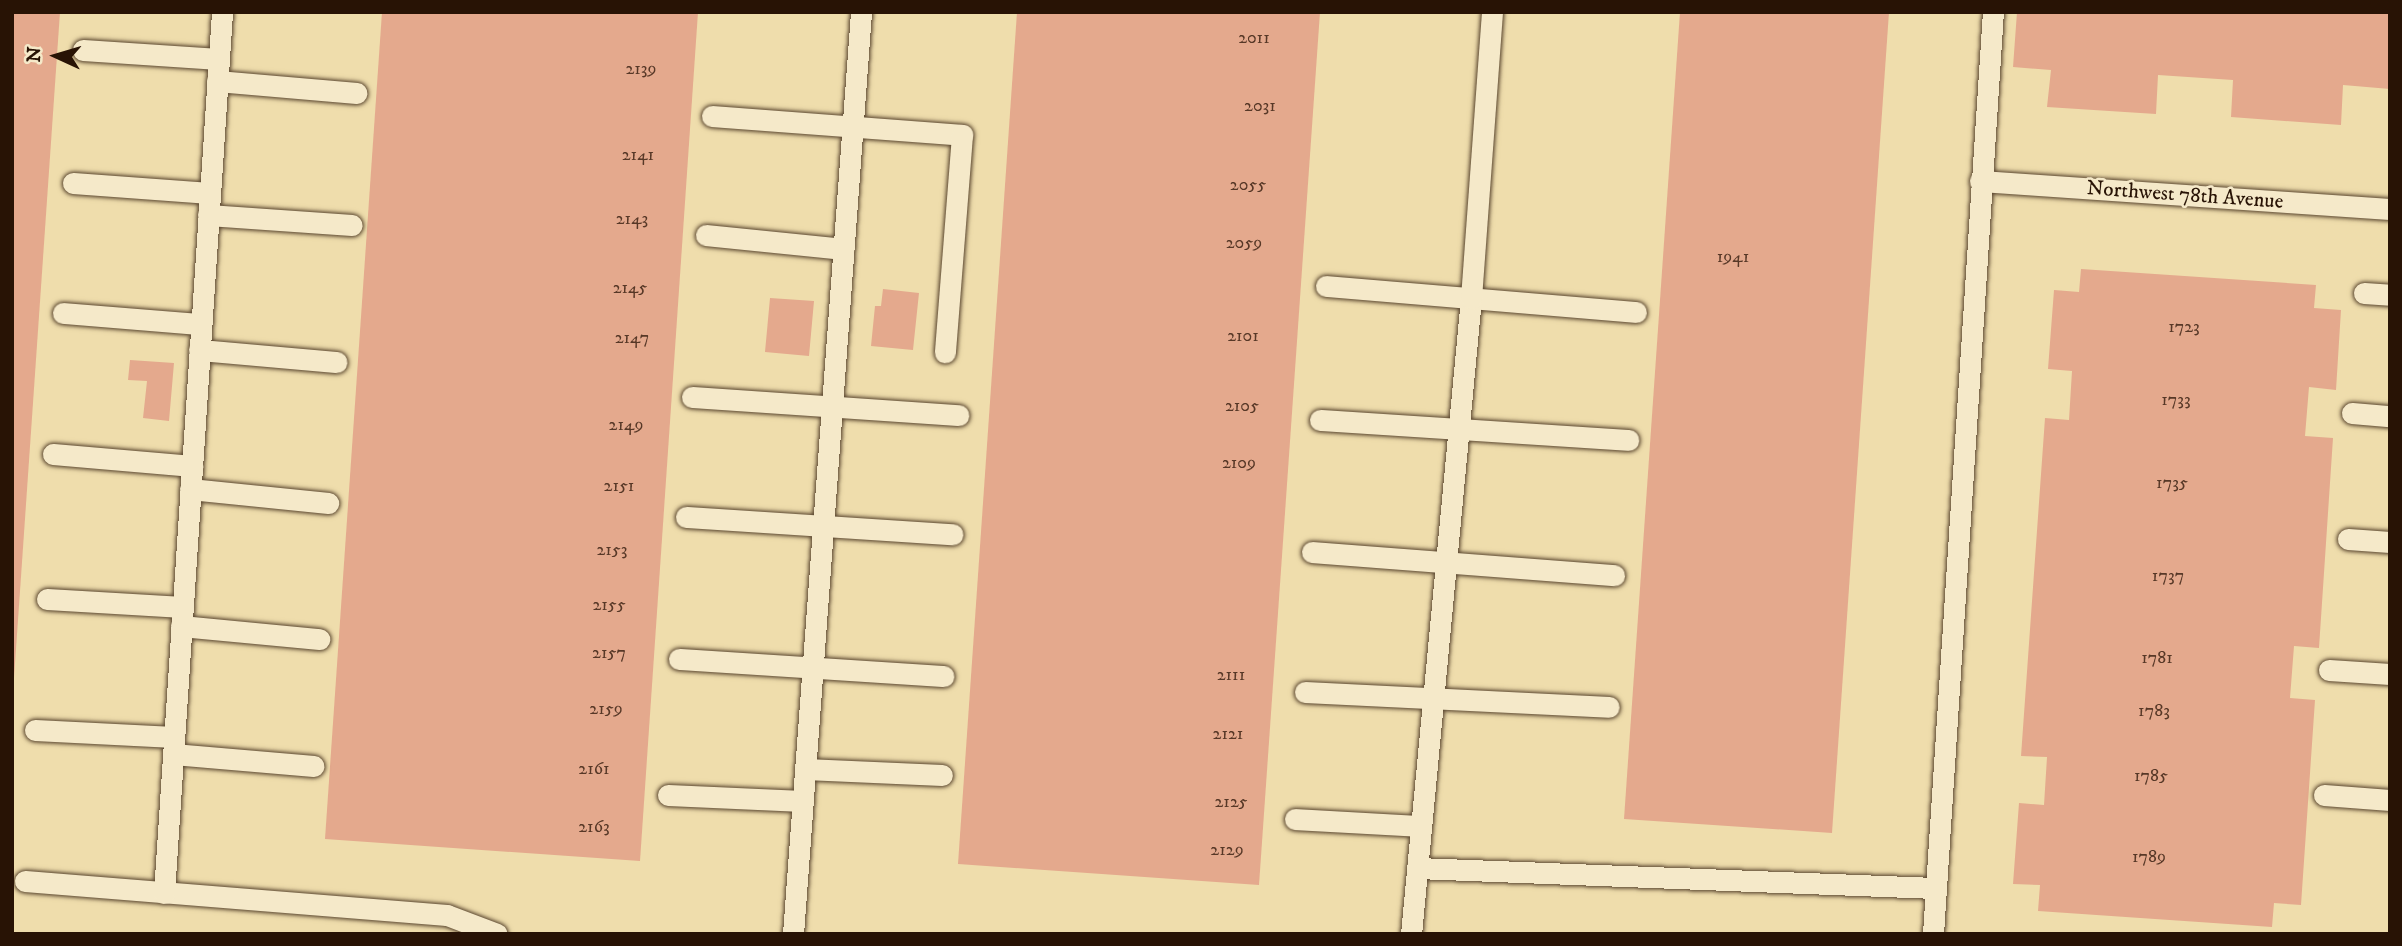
<!DOCTYPE html>
<style>
body{margin:0}
#map{position:relative;width:2402px;height:946px;overflow:hidden;background:#efddac;font-family:"IM FELL DW Pica",serif}
div>[style]{position:absolute}
.building>*{inset:0;background:#e4a98d}
.roads{filter:drop-shadow(0 0 2px #5a462f) drop-shadow(0 0 2px #5a462f)}
.lane>*{height:21px;margin:-10.5px;padding:0 10.5px;transform-origin:10.5px;border-radius:10.5px;background:#f5e9c9}
span{translate:-50% -50%;white-space:nowrap;text-align:center;line-height:1.15;-webkit-text-stroke:5px #f5e9c9;paint-order:stroke}
.number-label{font-size:18px;color:#573827}
.number-label span{-webkit-text-stroke-width:0}
.street-label{font-size:21px;color:#281305}
.frame{position:absolute;inset:0;border:14px solid #281305;pointer-events:none}
.north{position:absolute;left:21px;top:21px;width:70px;height:70px;-webkit-text-stroke:5px #f5e9c9;paint-order:stroke;rotate:274deg;font-size:19px;font-weight:700;line-height:28px;text-align:center;color:#281305}
.north::after{content:'';display:block;margin:auto;width:24px;height:32px;background:#281305;clip-path:polygon(50% 0,100% 100%,50% 72%,0 100%)}
</style>
<div id="map">
<div class="building">
<div style="clip-path:polygon(12px 12px,60px 12px,14px 678px,12px 678px)"></div>
<div style="clip-path:polygon(382px 12px,698px 12px,640px 861px,325px 839px)"></div>
<div style="clip-path:polygon(1017px 12px,1320px 12px,1259px 885px,958px 864px)"></div>
<div style="clip-path:polygon(1680px 12px,1889px 12px,1832px 833px,1624px 819px)"></div>
<div style="clip-path:polygon(2017px 12px,2390px 12px,2390px 89px,2343px 85px,2341px 125px,2231px 117px,2233px 80px,2158px 75px,2156px 114px,2047px 107px,2051px 70px,2013px 67px)"></div>
<div style="clip-path:polygon(2081px 269px,2316px 285px,2314px 308px,2341px 310px,2336px 390px,2309px 387px,2305px 436px,2333px 438px,2319px 648px,2294px 646px,2290px 698px,2315px 700px,2301px 905px,2274px 903px,2272px 927px,2038px 911px,2040px 885px,2013px 884px,2019px 803px,2044px 805px,2047px 757px,2021px 756px,2045px 418px,2069px 420px,2072px 371px,2048px 369px,2054px 290px,2079px 292px)"></div>
<div style="clip-path:polygon(883px 289px,919px 293px,913px 350px,871px 346px,875px 306px,881px 306px)"></div>
<div style="clip-path:polygon(770px 298px,814px 301px,809px 356px,765px 352px)"></div>
<div style="clip-path:polygon(130px 360px,174px 363px,169px 421px,143px 418px,147px 381px,128px 380px)"></div>
</div>
<div class="roads">
<div class="lane">
<div style="left:83px;top:50px;width:136px;rotate:3.8deg"></div>
<div style="left:217px;top:81px;width:140px;rotate:4.9deg"></div>
<div style="left:712px;top:116px;width:251px;rotate:4.3deg"></div>
<div style="left:962px;top:135px;width:218px;rotate:94.5deg"></div>
<div style="left:1980px;top:181px;width:411px;rotate:3.9deg"></div>
<div style="left:73px;top:183px;width:137px;rotate:4.2deg"></div>
<div style="left:208px;top:215px;width:144px;rotate:4deg"></div>
<div style="left:706px;top:235px;width:138px;rotate:5.8deg"></div>
<div style="left:1326px;top:286px;width:311px;rotate:4.8deg"></div>
<div style="left:2364px;top:293px;width:26px;rotate:4deg"></div>
<div style="left:63px;top:313px;width:138px;rotate:4.6deg"></div>
<div style="left:199px;top:350px;width:138px;rotate:5deg"></div>
<div style="left:692px;top:397px;width:267px;rotate:3.9deg"></div>
<div style="left:2352px;top:413px;width:38px;rotate:5deg"></div>
<div style="left:1320px;top:420px;width:309px;rotate:3.7deg"></div>
<div style="left:53px;top:454px;width:140px;rotate:4.9deg"></div>
<div style="left:190px;top:489px;width:139px;rotate:5.8deg"></div>
<div style="left:686px;top:517px;width:267px;rotate:3.7deg"></div>
<div style="left:2348px;top:539px;width:42px;rotate:4.1deg"></div>
<div style="left:1312px;top:552px;width:303px;rotate:4.4deg"></div>
<div style="left:47px;top:599px;width:136px;rotate:3.4deg"></div>
<div style="left:181px;top:626px;width:139px;rotate:5.4deg"></div>
<div style="left:679px;top:659px;width:265px;rotate:3.7deg"></div>
<div style="left:2329px;top:670px;width:61px;rotate:3.8deg"></div>
<div style="left:1305px;top:692px;width:304px;rotate:2.8deg"></div>
<div style="left:35px;top:730px;width:139px;rotate:2.9deg"></div>
<div style="left:173px;top:754px;width:141px;rotate:4.9deg"></div>
<div style="left:805px;top:769px;width:137px;rotate:2.5deg"></div>
<div style="left:668px;top:795px;width:135px;rotate:2.5deg"></div>
<div style="left:2324px;top:795px;width:66px;rotate:4.3deg"></div>
<div style="left:1295px;top:819px;width:126px;rotate:3.2deg"></div>
<div style="left:1417px;top:868px;width:518px;rotate:2.21deg"></div>
<div style="left:25px;top:881px;width:423px;rotate:4.6deg"></div>
<div style="left:447px;top:915px;width:53px;rotate:20.8deg"></div>
<div style="left:164px;top:893px;width:883px;rotate:-86.23deg"></div>
<div style="left:793px;top:934px;width:925px;rotate:-85.78deg"></div>
<div style="left:1411px;top:934px;width:639px;rotate:-84.61deg"></div>
<div style="left:1471px;top:298px;width:287px;rotate:-85.8deg"></div>
<div style="left:1933px;top:934px;width:924px;rotate:-86.28deg"></div>
</div>
</div>
<div class="number-label">
<span style="left:1254px;top:38px">2011</span>
<span style="left:641px;top:69px">2139</span>
<span style="left:1260px;top:106px">2031</span>
<span style="left:638px;top:155px">2141</span>
<span style="left:1248px;top:185px">2055</span>
<span style="left:632px;top:219px">2143</span>
<span style="left:1244px;top:243px">2059</span>
<span style="left:1733px;top:257px">1941</span>
<span style="left:630px;top:288px">2145</span>
<span style="left:2184px;top:327px">1723</span>
<span style="left:1243px;top:336px">2101</span>
<span style="left:632px;top:338px">2147</span>
<span style="left:2176px;top:400px">1733</span>
<span style="left:1242px;top:406px">2105</span>
<span style="left:626px;top:425px">2149</span>
<span style="left:1239px;top:463px">2109</span>
<span style="left:2172px;top:483px">1735</span>
<span style="left:619px;top:486px">2151</span>
<span style="left:612px;top:550px">2153</span>
<span style="left:2168px;top:576px">1737</span>
<span style="left:609px;top:605px">2155</span>
<span style="left:609px;top:653px">2157</span>
<span style="left:2157px;top:658px">1781</span>
<span style="left:1231px;top:675px">2111</span>
<span style="left:606px;top:709px">2159</span>
<span style="left:2154px;top:711px">1783</span>
<span style="left:1228px;top:734px">2121</span>
<span style="left:594px;top:769px">2161</span>
<span style="left:2151px;top:776px">1785</span>
<span style="left:1231px;top:802px">2125</span>
<span style="left:594px;top:827px">2163</span>
<span style="left:1227px;top:850px">2129</span>
<span style="left:2149px;top:857px">1789</span>
</div>
<div class="street-label">
<span style="left:2185px;top:195px;rotate:4deg">Northwest 78th Avenue</span>
</div>
<div class="frame"></div>
<div class="north">N</div>
</div>
